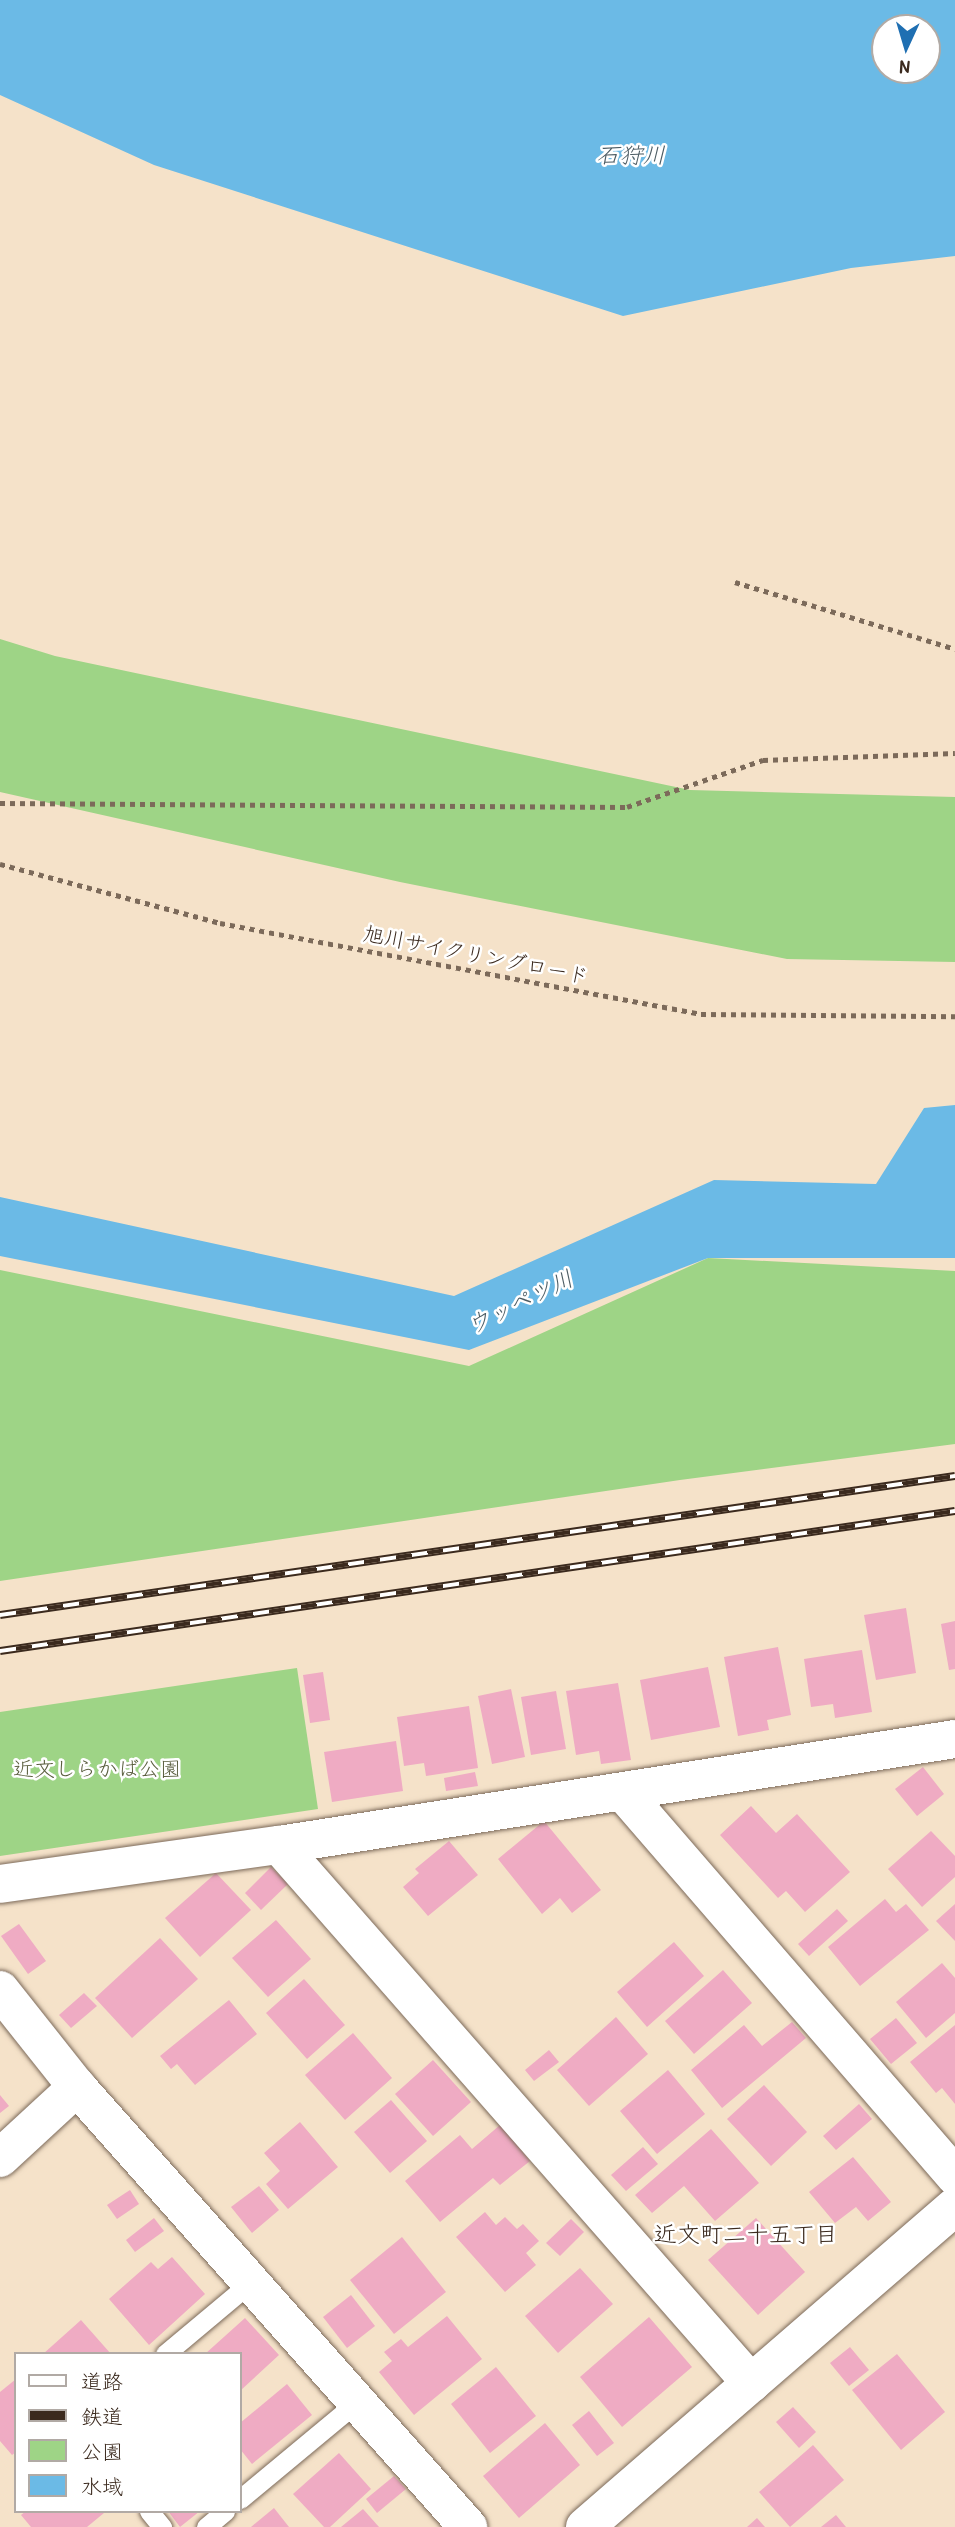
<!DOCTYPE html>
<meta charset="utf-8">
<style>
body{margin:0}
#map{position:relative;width:955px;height:2527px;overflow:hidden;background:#f5e2c9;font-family:"Patrick Hand","Klee One",sans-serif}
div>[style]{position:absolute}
.green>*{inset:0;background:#9ed486}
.water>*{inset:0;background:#6bbae6}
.building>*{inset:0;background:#efabc3}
.path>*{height:4.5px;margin-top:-2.25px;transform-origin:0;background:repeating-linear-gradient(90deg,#7c6a5a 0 5px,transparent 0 10px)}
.roads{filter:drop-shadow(0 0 2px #7c6a5a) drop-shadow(0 0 2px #7c6a5a)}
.service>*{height:19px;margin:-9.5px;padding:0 9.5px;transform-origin:9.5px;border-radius:9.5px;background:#fff}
.minor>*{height:38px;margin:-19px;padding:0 19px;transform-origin:19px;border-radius:19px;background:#fff}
.rail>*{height:8px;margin-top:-4px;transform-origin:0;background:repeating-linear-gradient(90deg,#fff 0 16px,#3b2a1e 0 32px);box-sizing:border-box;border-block:2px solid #3b2a1e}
span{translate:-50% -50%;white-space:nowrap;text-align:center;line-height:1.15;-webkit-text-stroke:5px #fff;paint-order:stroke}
.street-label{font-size:21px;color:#3b2a1e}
.park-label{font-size:21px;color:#595d3d}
.water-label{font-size:23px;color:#4c5c64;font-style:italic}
.neighbourhood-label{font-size:23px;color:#3b2a1e}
.legend{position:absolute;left:14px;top:2352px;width:228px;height:161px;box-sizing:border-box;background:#fff;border:2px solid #b1aaa5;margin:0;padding:9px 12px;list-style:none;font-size:21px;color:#3b2a1e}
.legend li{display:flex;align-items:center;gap:14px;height:35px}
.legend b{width:35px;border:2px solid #b1aaa5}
.north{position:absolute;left:871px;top:14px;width:70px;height:70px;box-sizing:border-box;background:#fff;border:2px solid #b1aaa5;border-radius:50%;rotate:184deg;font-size:19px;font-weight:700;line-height:28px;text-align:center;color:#3b2a1e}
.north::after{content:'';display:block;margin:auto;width:24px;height:32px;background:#1f6fb2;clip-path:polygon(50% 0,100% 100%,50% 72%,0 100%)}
</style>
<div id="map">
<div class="green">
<div style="clip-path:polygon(0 639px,55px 656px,690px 790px,955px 797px,955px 962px,787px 959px,400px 882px,0 792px)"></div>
<div style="clip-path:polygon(708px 1258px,955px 1271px,955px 1444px,680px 1480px,0 1581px,0 1270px,469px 1366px)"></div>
<div style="clip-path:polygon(297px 1668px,318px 1809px,0 1856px,0 1712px)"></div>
</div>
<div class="water">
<div style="clip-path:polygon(evenodd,0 0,955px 0,955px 256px,851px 268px,623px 316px,154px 165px,0 95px,0 0,885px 28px,927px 28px,927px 70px,885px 70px,885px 28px)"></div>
<div style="clip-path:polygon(955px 1105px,955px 1258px,708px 1258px,469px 1350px,0 1256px,0 1197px,454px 1296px,714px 1180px,876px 1184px,924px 1108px)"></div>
</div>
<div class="building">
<div style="clip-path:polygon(906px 1608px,916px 1673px,876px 1680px,864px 1615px)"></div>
<div style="clip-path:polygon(955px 1621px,955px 1669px,949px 1670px,941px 1624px)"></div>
<div style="clip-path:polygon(778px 1647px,791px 1715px,767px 1720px,769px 1730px,738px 1736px,724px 1657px)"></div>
<div style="clip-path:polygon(862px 1650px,872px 1712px,835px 1718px,833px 1704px,811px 1707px,804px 1659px)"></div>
<div style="clip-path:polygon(708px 1667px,720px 1727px,651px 1740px,640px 1680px)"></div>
<div style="clip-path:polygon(323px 1672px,330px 1720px,310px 1723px,303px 1675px)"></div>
<div style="clip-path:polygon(618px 1683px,631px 1760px,601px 1764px,599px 1751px,576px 1755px,566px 1691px)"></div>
<div style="clip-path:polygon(511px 1689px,525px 1757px,492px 1764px,478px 1696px)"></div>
<div style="clip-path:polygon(556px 1691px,566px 1749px,531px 1755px,521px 1697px)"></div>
<div style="clip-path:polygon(469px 1706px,478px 1768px,426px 1776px,424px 1763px,404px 1766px,397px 1717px)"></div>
<div style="clip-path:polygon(396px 1741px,403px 1791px,332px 1802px,324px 1752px)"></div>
<div style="clip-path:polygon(923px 1767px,944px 1794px,917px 1816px,895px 1789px)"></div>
<div style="clip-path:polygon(475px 1772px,478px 1786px,446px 1791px,444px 1778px)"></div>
<div style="clip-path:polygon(751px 1806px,776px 1833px,797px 1814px,850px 1872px,805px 1912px,786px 1891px,778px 1898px,720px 1835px)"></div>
<div style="clip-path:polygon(544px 1821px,601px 1890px,572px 1913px,560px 1898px,542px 1914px,498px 1859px)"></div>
<div style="clip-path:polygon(931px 1831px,955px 1856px,955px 1877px,922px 1907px,888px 1869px)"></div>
<div style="clip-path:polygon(449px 1841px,478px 1875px,428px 1916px,403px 1887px,419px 1873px,415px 1869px)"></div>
<div style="clip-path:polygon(271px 1867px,288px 1884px,261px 1910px,245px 1893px)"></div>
<div style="clip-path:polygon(216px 1873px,251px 1910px,200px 1957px,165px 1918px)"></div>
<div style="clip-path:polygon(885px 1899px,896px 1912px,906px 1904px,929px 1930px,860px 1986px,828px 1947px)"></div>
<div style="clip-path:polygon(955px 1904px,955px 1941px,936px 1921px)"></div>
<div style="clip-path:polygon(837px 1909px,848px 1921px,809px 1956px,798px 1944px)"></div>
<div style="clip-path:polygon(276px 1920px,311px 1959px,268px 1997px,232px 1958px)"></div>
<div style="clip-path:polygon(19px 1924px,46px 1961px,28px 1974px,1px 1936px)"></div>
<div style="clip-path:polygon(160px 1938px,198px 1979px,132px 2038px,95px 1998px)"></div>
<div style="clip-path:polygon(674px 1942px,704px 1976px,647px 2027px,617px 1992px)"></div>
<div style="clip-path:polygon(942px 1963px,955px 1978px,955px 2013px,926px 2038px,896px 2002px)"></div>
<div style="clip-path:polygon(723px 1970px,752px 2003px,694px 2054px,665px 2021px)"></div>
<div style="clip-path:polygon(304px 1979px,345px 2025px,307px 2059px,266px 2013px)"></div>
<div style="clip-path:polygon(84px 1993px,97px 2006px,71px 2028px,59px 2015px)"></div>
<div style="clip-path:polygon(229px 2000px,257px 2034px,195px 2085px,177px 2064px,171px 2069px,160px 2056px)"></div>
<div style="clip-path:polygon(616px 2017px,648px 2054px,589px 2106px,557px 2070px)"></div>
<div style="clip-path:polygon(896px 2018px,917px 2043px,891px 2064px,870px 2039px)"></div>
<div style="clip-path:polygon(792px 2022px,806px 2038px,722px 2108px,691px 2070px,744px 2025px,762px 2046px)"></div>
<div style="clip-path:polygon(955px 2025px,955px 2104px,942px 2088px,936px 2093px,910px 2062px)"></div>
<div style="clip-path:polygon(353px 2033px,392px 2078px,345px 2120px,305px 2075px)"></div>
<div style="clip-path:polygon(549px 2050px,559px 2062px,534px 2081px,525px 2070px)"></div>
<div style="clip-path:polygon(433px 2060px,471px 2102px,433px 2136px,395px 2094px)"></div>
<div style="clip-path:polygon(668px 2070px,705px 2114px,657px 2154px,620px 2111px)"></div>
<div style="clip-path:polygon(764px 2085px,807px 2132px,771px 2166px,727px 2119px)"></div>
<div style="clip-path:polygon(0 2095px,9px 2106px,0 2113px)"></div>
<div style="clip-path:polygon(391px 2100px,427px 2141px,390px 2173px,354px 2132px)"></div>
<div style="clip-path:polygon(859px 2104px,872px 2119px,836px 2150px,823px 2136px)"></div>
<div style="clip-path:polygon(300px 2122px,338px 2167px,288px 2209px,266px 2184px,280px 2171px,264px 2153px)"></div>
<div style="clip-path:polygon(500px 2125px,530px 2161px,500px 2185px,493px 2178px,440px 2222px,405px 2181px,460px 2135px,472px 2149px)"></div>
<div style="clip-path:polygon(711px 2129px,759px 2183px,715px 2221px,684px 2186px,652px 2213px,635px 2195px)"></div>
<div style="clip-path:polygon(643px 2147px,658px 2164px,626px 2191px,611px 2175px)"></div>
<div style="clip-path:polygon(853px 2157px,891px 2202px,868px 2221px,856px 2207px,835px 2223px,809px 2192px)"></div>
<div style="clip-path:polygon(259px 2186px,279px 2210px,252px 2233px,231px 2207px)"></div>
<div style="clip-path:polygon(130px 2190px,139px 2204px,117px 2219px,107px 2205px)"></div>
<div style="clip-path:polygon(485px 2212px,496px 2225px,505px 2217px,517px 2229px,523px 2224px,539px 2241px,526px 2253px,536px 2265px,505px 2292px,456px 2237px)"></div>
<div style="clip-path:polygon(154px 2218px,164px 2231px,135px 2252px,126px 2240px)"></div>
<div style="clip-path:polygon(756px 2218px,805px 2272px,758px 2315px,708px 2260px)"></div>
<div style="clip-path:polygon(571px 2219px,584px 2232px,560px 2256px,546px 2243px)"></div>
<div style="clip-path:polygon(402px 2237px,446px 2292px,394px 2334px,350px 2280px)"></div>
<div style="clip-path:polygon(172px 2257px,205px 2294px,149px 2345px,109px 2299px,151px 2262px,158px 2269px)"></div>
<div style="clip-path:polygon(580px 2268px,613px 2304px,558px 2353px,525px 2316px)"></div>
<div style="clip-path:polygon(351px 2295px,375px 2326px,347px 2348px,323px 2317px)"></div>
<div style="clip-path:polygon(447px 2316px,482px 2359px,414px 2415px,379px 2372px,392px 2361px,384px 2352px,401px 2339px,408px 2347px)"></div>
<div style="clip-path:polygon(649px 2317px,692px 2367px,622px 2427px,580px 2377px)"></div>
<div style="clip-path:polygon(245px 2318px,279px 2355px,240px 2391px,240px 2354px,205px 2354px)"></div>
<div style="clip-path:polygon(81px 2320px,111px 2354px,43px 2354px)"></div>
<div style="clip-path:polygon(850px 2347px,869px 2370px,849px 2386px,830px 2363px)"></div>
<div style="clip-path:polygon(897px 2354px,945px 2412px,901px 2450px,852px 2390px)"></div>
<div style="clip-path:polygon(496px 2367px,536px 2416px,490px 2453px,451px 2404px)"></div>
<div style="clip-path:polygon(16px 2379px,16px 2452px,12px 2455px,0 2441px,0 2392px)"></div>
<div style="clip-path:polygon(287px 2384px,312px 2415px,252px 2464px,240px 2449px,240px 2423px)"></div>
<div style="clip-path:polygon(793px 2407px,816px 2432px,799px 2448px,776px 2422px)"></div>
<div style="clip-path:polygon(589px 2411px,614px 2443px,597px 2456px,572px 2425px)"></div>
<div style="clip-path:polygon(545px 2423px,580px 2465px,519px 2518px,483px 2476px)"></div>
<div style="clip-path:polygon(813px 2445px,844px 2480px,790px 2527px,759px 2492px)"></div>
<div style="clip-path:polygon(339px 2453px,371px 2489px,330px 2527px,324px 2527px,293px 2494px)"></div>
<div style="clip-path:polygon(394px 2476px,406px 2489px,377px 2513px,366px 2499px)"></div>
<div style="clip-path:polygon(274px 2508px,289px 2527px,251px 2527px)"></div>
<div style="clip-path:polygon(363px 2509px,379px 2527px,341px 2527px)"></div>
<div style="clip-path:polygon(26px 2511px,103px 2511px,104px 2513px,87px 2527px,31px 2527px,21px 2515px)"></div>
<div style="clip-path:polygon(168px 2511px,200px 2511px,180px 2527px)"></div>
<div style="clip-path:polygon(836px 2515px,846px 2527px,821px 2527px)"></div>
<div style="clip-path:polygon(757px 2518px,765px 2527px,747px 2527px)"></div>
</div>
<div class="path">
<div style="left:735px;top:582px;width:230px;rotate:16.9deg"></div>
<div style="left:0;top:803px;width:627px;rotate:0.37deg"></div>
<div style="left:627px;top:807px;width:144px;rotate:-19.1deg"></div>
<div style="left:763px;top:760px;width:192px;rotate:-2.1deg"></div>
<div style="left:0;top:864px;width:228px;rotate:15deg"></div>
<div style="left:220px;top:923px;width:490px;rotate:10.7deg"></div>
<div style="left:701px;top:1014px;width:254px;rotate:0.5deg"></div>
</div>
<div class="roads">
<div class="service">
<div style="left:165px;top:2354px;width:112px;rotate:-39.9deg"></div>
<div style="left:240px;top:2499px;width:152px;rotate:-39.7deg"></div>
<div style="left:149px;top:2511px;width:21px;rotate:51deg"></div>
<div style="left:206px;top:2527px;width:25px;rotate:-40deg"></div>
</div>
<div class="minor">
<div style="left:623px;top:1792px;width:508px;rotate:49.15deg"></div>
<div style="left:279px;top:1845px;width:716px;rotate:48.74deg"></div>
<div style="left:0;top:1884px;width:282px;rotate:-8deg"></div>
<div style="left:279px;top:1845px;width:684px;rotate:-8.91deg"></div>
<div style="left:0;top:1990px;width:124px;rotate:51.6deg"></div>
<div style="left:77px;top:2087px;width:589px;rotate:48.37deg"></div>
<div style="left:0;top:2158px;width:105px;rotate:-42.7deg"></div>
<div style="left:585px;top:2527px;width:489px;rotate:-40.9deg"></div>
</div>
</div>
<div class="rail">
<div style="left:0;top:1615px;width:965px;rotate:-8.28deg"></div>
<div style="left:0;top:1651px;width:965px;rotate:-8.34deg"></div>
</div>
<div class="street-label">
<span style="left:476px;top:955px;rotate:11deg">旭川サイクリングロード</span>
</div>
<div class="park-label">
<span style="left:97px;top:1769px">近文しらかば公園</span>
</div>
<div class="water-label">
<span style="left:631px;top:155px">石狩川</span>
<span style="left:520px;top:1302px;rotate:-26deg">ウッペツ川</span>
</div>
<div class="neighbourhood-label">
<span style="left:746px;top:2234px">近文町二十五丁目</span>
</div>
<ul class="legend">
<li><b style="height:9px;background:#fff"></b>道路</li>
<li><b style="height:9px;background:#3b2a1e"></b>鉄道</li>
<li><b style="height:19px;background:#9ed486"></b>公園</li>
<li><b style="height:19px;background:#6bbae6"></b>水域</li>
</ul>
<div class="north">N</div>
</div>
